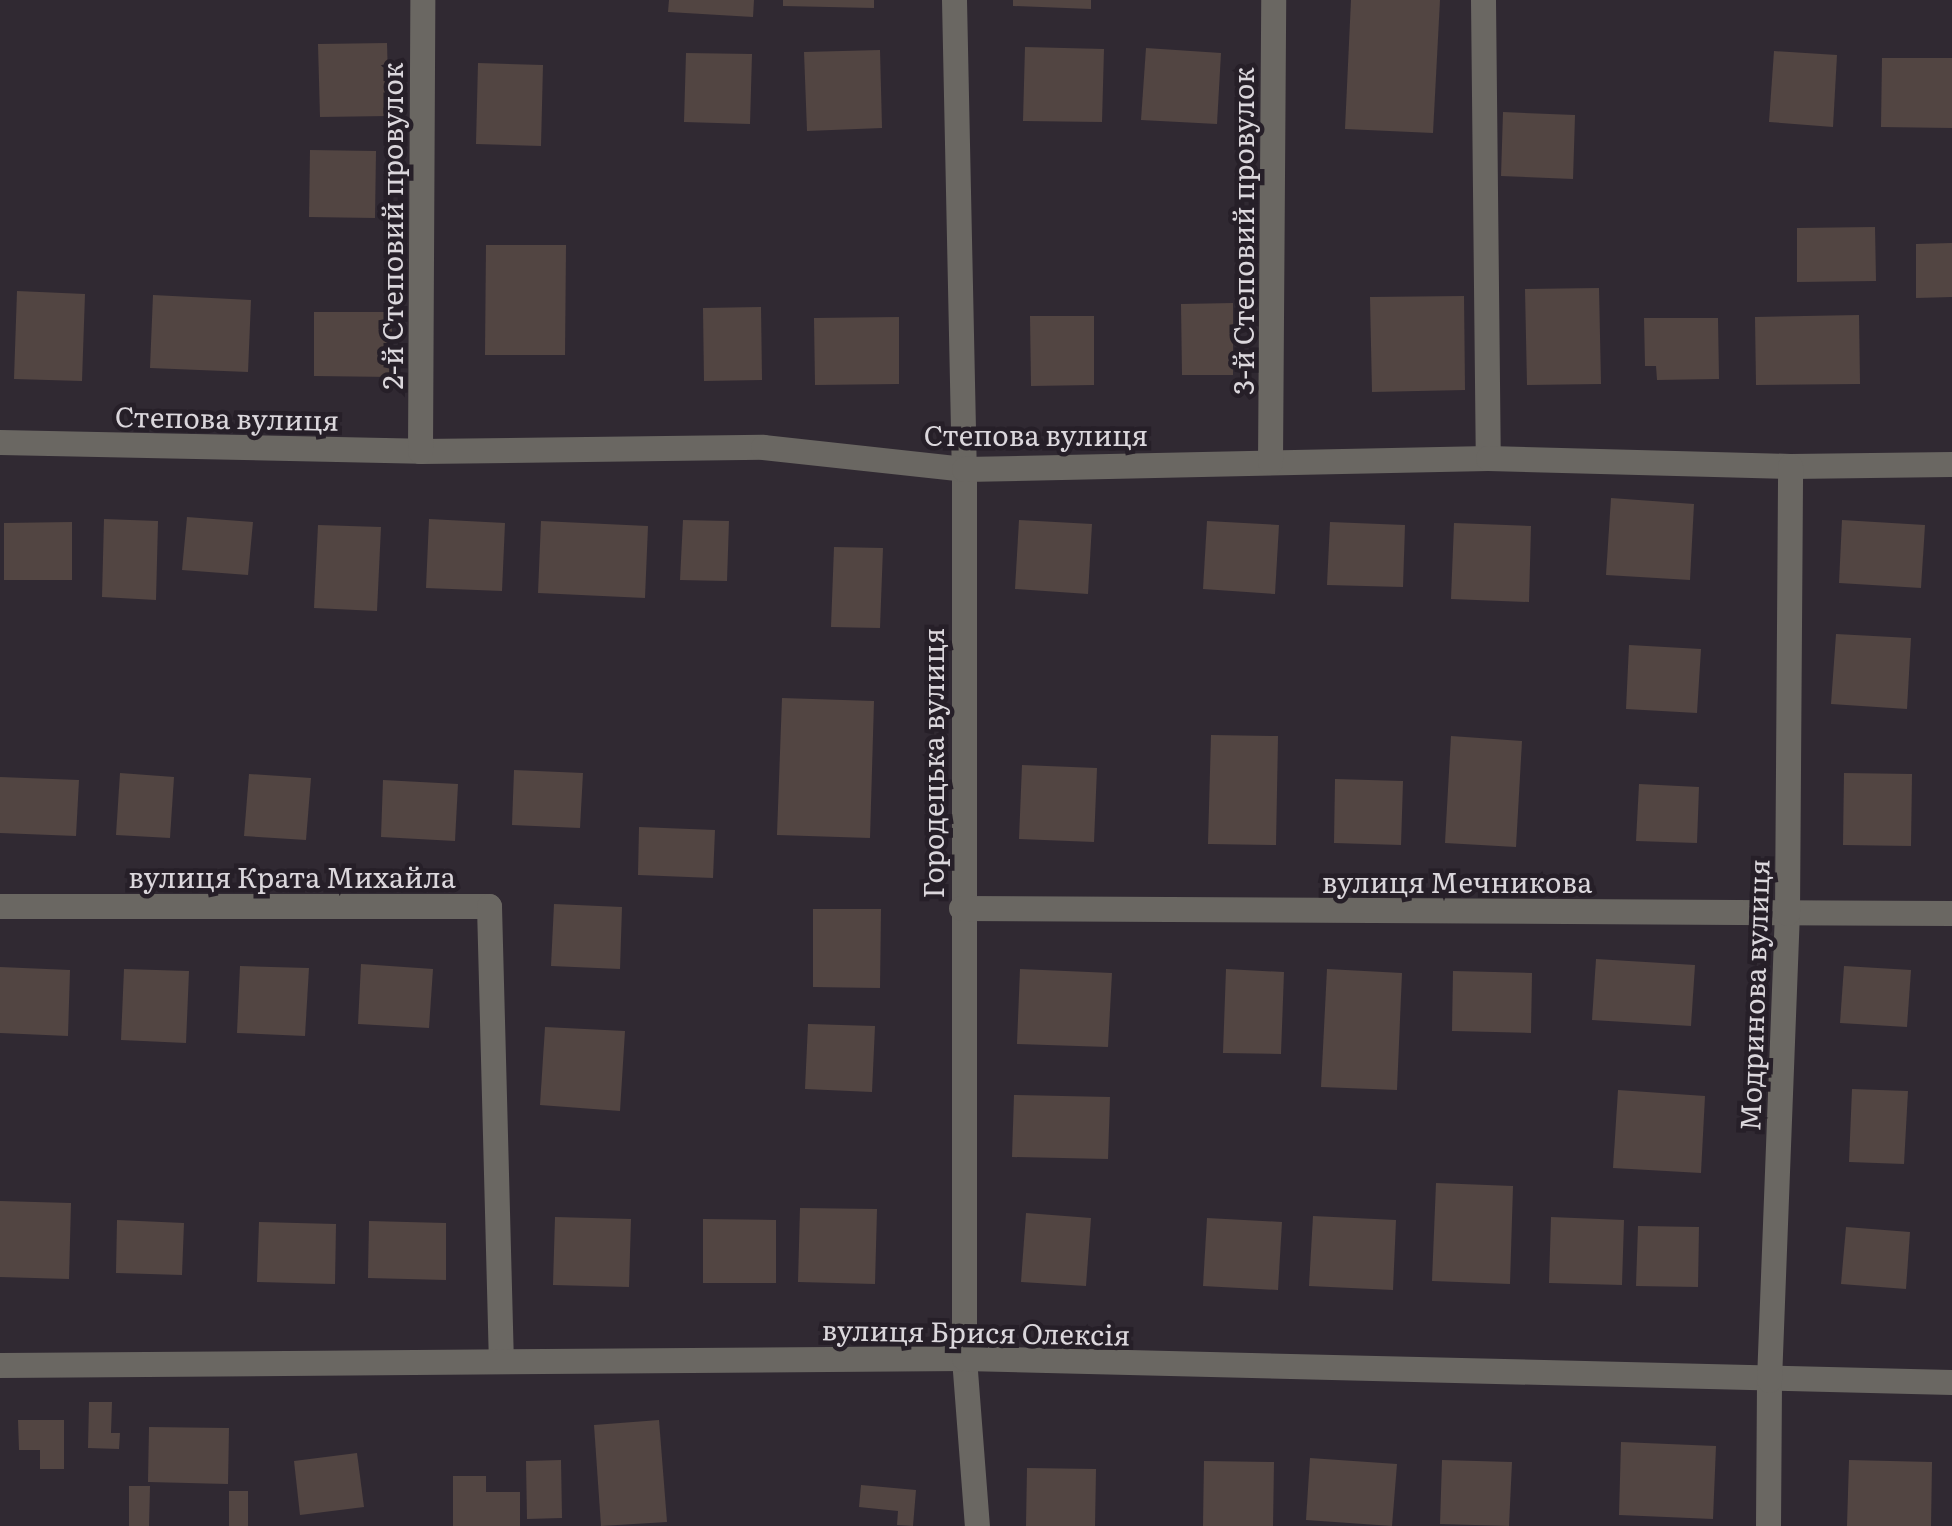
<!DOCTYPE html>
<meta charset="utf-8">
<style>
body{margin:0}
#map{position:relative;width:1952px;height:1526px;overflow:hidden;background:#302932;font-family:Literata,serif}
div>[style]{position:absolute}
.building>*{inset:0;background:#524542}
.minor>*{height:25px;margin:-12.5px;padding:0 12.5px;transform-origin:12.5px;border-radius:12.5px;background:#6a6762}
span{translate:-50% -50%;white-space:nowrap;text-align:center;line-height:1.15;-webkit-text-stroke:9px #261f28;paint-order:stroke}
.street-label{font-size:28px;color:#dbd7dc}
</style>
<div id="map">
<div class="building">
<div style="clip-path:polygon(669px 0,754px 0,753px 17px,668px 12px)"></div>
<div style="clip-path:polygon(783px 0,874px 0,874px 8px,783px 6px)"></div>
<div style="clip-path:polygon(1013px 0,1091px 0,1091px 9px,1013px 6px)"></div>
<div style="clip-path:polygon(1351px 0,1440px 0,1433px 133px,1345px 129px)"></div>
<div style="clip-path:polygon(387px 43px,389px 116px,320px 117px,318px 44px)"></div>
<div style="clip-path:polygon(1025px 47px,1104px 49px,1102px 122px,1023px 121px)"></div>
<div style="clip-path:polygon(1146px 48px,1221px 53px,1217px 124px,1141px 120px)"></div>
<div style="clip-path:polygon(880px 50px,882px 128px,807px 131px,804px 52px)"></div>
<div style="clip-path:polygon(1774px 51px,1837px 55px,1833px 127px,1769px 122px)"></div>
<div style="clip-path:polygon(686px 53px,752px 54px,750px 124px,684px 122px)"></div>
<div style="clip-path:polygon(1882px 58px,1952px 58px,1952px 128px,1881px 127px)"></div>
<div style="clip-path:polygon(478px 63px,543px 65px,541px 146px,476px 144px)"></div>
<div style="clip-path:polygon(1503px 112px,1575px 115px,1573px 179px,1501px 176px)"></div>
<div style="clip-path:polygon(310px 150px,376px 151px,375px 218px,309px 217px)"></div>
<div style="clip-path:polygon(1875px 227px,1876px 281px,1797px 282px,1797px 228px)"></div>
<div style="clip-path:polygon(1952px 243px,1952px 297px,1916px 298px,1916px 244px)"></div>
<div style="clip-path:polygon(486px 245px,566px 245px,565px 355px,485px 355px)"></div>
<div style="clip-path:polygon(1599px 288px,1601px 384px,1527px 385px,1525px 289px)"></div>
<div style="clip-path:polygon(17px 291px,85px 294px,82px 381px,14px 379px)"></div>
<div style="clip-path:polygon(153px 295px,251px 300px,248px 372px,150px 368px)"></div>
<div style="clip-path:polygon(1464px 296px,1465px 390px,1372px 392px,1370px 297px)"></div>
<div style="clip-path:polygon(1233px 303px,1233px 375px,1182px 375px,1181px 304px)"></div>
<div style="clip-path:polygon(761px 307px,762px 380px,704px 381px,703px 308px)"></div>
<div style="clip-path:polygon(314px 312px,392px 312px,392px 377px,314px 376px)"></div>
<div style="clip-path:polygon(1859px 315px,1860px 384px,1756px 385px,1755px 317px)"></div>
<div style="clip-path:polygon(1030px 316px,1094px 316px,1094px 385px,1031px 386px)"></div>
<div style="clip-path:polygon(899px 317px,899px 384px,815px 385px,814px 318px)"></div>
<div style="clip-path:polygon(1644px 318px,1718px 318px,1719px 379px,1657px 380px,1656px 366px,1645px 366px)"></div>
<div style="clip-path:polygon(1611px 498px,1694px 504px,1690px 580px,1606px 575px)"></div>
<div style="clip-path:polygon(187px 517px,253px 522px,248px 575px,182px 570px)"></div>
<div style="clip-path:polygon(104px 519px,158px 521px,156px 600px,102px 597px)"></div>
<div style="clip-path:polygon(429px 519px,505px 523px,502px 591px,426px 588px)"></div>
<div style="clip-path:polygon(683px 520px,729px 521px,727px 581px,680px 580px)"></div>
<div style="clip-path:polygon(1019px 520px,1092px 524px,1088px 594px,1015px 589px)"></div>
<div style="clip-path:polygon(1842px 520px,1925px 525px,1921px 588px,1839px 583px)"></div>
<div style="clip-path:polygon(541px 521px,648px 526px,645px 598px,538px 593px)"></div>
<div style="clip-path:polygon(1207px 521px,1279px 525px,1275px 594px,1203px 589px)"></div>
<div style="clip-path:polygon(72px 522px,72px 580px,4px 580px,4px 523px)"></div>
<div style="clip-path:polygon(1330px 522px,1405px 525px,1403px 587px,1327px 585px)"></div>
<div style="clip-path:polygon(1454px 523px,1531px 526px,1529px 602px,1451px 599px)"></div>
<div style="clip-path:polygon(318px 525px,381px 527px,377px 611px,314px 608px)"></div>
<div style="clip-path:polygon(834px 547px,883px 548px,880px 628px,831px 627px)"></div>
<div style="clip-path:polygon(1836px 634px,1911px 638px,1907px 709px,1831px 704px)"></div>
<div style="clip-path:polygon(1629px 645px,1701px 649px,1697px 713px,1626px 709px)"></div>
<div style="clip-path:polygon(782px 698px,874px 701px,870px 838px,777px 835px)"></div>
<div style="clip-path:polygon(1211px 735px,1278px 736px,1276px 845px,1208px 844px)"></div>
<div style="clip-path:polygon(1451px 736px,1522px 741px,1516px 847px,1445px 843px)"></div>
<div style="clip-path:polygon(1022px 765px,1097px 768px,1094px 842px,1019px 839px)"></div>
<div style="clip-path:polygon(514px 770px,583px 773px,580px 828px,512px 825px)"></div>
<div style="clip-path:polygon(120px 773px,174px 777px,170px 838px,116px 835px)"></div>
<div style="clip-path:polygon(1844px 773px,1912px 774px,1911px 846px,1843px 845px)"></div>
<div style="clip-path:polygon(249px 774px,311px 778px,306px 840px,244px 836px)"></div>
<div style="clip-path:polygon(0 777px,79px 780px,76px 836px,0 833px)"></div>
<div style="clip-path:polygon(1335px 779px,1403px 781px,1401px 845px,1334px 843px)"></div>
<div style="clip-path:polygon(383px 780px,458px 784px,455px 841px,381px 837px)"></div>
<div style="clip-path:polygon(1639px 784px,1699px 787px,1697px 843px,1636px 841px)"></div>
<div style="clip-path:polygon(639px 827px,715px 830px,713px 878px,638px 875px)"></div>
<div style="clip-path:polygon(554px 904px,622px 907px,620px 969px,551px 966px)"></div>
<div style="clip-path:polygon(813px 909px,881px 909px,880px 988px,813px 987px)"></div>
<div style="clip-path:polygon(1596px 959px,1695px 965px,1691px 1026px,1592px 1020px)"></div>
<div style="clip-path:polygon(361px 964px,433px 969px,429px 1028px,358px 1024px)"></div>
<div style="clip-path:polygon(240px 966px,309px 968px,305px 1036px,237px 1033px)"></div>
<div style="clip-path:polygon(1844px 966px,1911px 970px,1907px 1027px,1840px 1023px)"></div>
<div style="clip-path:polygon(0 967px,70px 970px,68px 1036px,0 1033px)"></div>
<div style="clip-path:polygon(124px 969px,189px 971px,186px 1043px,121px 1040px)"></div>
<div style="clip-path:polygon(1020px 969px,1112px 973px,1108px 1047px,1017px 1044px)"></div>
<div style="clip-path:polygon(1226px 969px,1284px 972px,1281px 1054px,1223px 1053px)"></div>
<div style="clip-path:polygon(1327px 969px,1402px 973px,1397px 1090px,1321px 1087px)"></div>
<div style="clip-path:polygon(1453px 971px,1532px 973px,1531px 1033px,1452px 1031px)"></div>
<div style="clip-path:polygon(808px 1024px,875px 1026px,872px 1092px,805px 1089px)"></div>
<div style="clip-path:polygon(545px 1027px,625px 1031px,620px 1111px,540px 1105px)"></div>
<div style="clip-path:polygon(1852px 1089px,1908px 1091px,1904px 1164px,1849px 1162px)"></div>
<div style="clip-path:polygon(1618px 1090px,1705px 1096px,1701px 1173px,1613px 1168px)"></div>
<div style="clip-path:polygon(1014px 1095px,1110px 1097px,1108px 1159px,1012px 1157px)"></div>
<div style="clip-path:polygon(1436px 1183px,1513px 1186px,1510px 1284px,1432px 1281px)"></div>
<div style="clip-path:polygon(0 1201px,71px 1203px,69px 1279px,0 1277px)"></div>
<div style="clip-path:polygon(800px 1208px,877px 1209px,875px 1284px,798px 1282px)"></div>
<div style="clip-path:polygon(1026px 1213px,1091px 1218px,1086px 1286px,1021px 1282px)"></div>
<div style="clip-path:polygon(1313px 1216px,1396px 1220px,1393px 1290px,1309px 1286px)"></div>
<div style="clip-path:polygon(555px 1217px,631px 1219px,629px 1287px,553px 1285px)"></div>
<div style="clip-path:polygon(1551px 1217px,1624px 1220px,1622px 1285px,1549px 1283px)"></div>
<div style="clip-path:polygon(1207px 1218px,1282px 1222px,1278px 1290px,1203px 1286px)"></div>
<div style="clip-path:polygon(703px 1219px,776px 1220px,776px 1283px,703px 1283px)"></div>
<div style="clip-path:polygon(117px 1220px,184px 1223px,182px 1275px,116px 1273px)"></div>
<div style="clip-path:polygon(369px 1221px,446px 1223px,446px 1280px,368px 1278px)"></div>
<div style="clip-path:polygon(259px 1222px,336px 1224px,335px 1284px,257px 1282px)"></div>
<div style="clip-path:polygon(1638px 1226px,1699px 1227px,1698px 1287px,1636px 1286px)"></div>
<div style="clip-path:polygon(1846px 1227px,1910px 1232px,1906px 1289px,1841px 1284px)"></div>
<div style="clip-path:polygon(89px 1402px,112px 1402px,111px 1433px,120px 1433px,119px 1449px,88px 1448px)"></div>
<div style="clip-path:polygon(18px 1420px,64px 1420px,64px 1469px,40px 1469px,40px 1450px,19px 1450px)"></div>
<div style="clip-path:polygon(659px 1420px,667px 1522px,601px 1526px,594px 1425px)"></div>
<div style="clip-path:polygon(149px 1427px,229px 1428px,228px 1484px,148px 1482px)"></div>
<div style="clip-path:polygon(1621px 1442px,1716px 1446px,1713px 1519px,1619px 1515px)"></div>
<div style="clip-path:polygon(357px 1453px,364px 1507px,300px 1515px,294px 1461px)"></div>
<div style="clip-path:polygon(1310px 1458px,1397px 1464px,1392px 1526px,1306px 1520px)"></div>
<div style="clip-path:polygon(561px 1460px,562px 1518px,527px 1519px,526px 1461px)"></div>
<div style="clip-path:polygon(1442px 1460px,1512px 1462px,1509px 1526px,1440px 1524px)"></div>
<div style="clip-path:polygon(1849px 1460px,1932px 1462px,1931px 1526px,1847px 1526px)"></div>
<div style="clip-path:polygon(1204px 1461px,1274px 1462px,1273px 1526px,1203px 1526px)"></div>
<div style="clip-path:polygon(1027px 1468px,1096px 1469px,1095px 1526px,1026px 1526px)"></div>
<div style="clip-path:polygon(453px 1476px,486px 1476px,486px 1492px,520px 1492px,520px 1526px,453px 1526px)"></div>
<div style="clip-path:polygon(861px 1485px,916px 1490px,913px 1526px,897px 1525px,898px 1511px,859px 1507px)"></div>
<div style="clip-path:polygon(129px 1486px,150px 1486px,149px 1526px,129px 1526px)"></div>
<div style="clip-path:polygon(229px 1491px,248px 1491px,248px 1526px,229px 1526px)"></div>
</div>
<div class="minor">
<div style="left:954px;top:0;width:469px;rotate:88.8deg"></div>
<div style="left:964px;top:469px;width:889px;rotate:90deg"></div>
<div style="left:964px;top:1358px;width:169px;rotate:85.6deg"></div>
<div style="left:1483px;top:0;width:458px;rotate:89.4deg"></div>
<div style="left:0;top:442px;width:420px;rotate:1.2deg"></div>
<div style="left:420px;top:451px;width:343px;rotate:-0.7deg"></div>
<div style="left:763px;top:447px;width:202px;rotate:6.2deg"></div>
<div style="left:964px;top:469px;width:524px;rotate:-1.2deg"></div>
<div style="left:1488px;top:458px;width:302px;rotate:1.5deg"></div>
<div style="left:1790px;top:466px;width:162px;rotate:-0.7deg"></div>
<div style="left:420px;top:451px;width:451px;rotate:-89.7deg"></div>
<div style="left:1270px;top:462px;width:462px;rotate:-89.6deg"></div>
<div style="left:0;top:906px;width:489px"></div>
<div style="left:489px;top:906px;width:455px;rotate:88.5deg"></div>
<div style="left:961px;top:908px;width:991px;rotate:0.29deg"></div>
<div style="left:0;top:1365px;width:964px;rotate:-0.42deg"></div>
<div style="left:964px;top:1358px;width:988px;rotate:1.39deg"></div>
<div style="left:1768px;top:1526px;width:146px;rotate:-89.6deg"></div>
<div style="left:1769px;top:1380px;width:467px;rotate:-87.8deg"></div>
<div style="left:1787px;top:913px;width:447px;rotate:-89.6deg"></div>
</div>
<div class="street-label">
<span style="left:391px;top:226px;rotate:-90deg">2-й Степовий провулок</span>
<span style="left:1242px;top:231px;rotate:-90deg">3-й Степовий провулок</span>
<span style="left:227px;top:417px;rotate:1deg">Степова вулиця</span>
<span style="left:1036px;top:434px">Степова вулиця</span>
<span style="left:932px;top:763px;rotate:-90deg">Городецька вулиця</span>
<span style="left:292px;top:876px">вулиця Крата Михайла</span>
<span style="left:1457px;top:881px">вулиця Мечникова</span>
<span style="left:1753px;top:995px;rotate:-88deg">Модринова вулиця</span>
<span style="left:976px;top:1331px;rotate:1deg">вулиця Брися Олексія</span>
</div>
</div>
